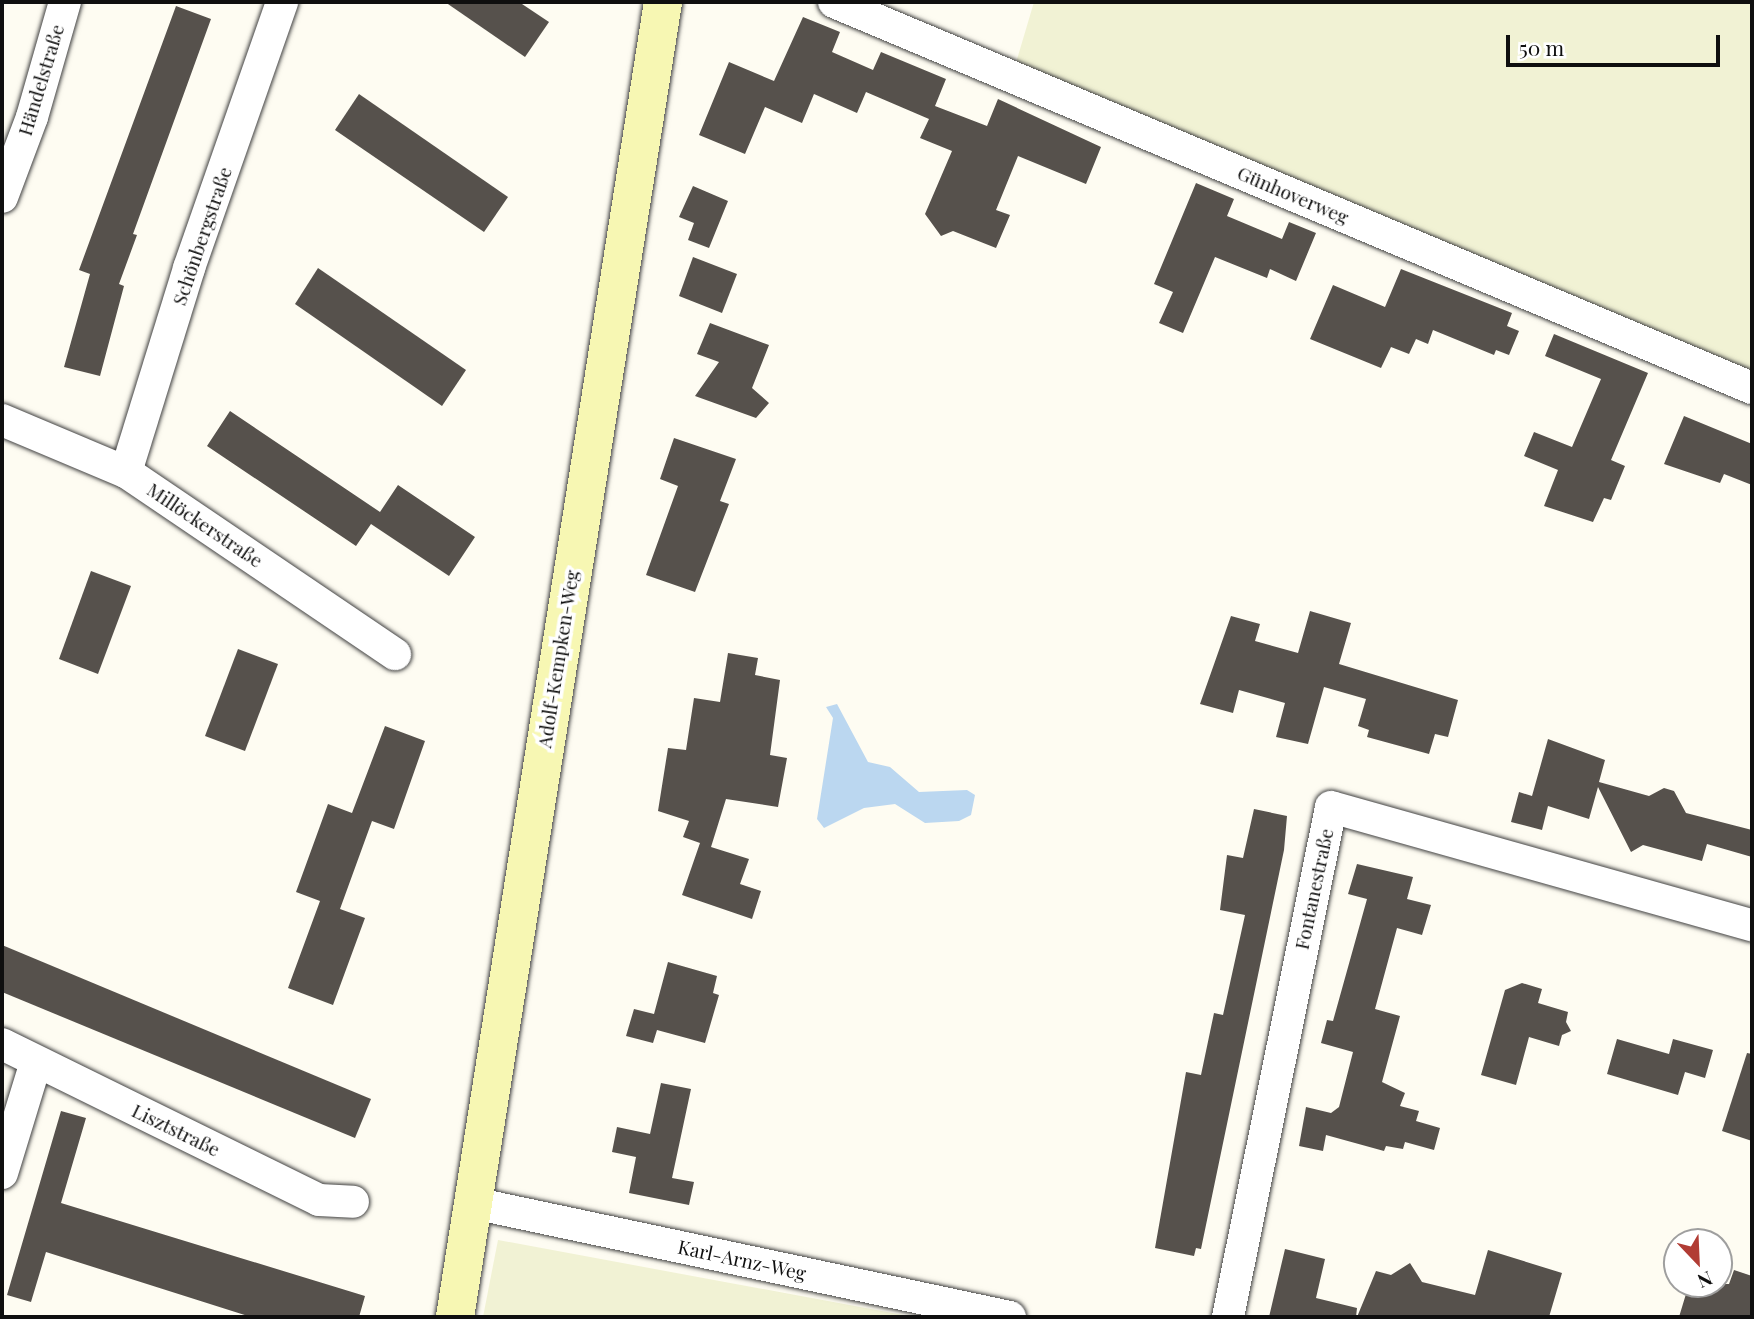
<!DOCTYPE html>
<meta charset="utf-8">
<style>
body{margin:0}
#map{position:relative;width:1754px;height:1319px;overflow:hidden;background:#fefcf2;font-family:"Playfair Display",serif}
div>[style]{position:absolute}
.farmland>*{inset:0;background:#f1f2d4}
.water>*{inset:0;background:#bbd7f0}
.building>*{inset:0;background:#56514c}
.roads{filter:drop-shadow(0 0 2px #424242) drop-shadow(0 0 2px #424242)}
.minor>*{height:32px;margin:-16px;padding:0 16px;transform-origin:16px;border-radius:16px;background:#fff}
.secondary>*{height:38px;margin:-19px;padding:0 19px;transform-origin:19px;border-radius:19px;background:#f7f7b3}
span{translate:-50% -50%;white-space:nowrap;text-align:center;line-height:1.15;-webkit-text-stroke:7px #fff;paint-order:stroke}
.street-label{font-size:19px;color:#0f0f0f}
.frame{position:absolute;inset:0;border:4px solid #0f0f0f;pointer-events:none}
.north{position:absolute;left:1663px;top:1228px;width:70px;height:70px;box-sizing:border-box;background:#fff;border:2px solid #9f9f9f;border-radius:50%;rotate:157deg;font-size:19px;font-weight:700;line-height:28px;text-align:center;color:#0f0f0f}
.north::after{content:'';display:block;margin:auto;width:24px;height:32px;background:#b13c34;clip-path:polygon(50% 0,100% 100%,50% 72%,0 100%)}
.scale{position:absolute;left:1506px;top:35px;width:214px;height:32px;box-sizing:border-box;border:4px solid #0f0f0f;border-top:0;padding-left:9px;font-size:21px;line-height:24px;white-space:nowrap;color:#0f0f0f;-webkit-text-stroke:5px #fff;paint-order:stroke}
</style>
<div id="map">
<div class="farmland">
<div style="clip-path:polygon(1034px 2px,1752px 2px,1752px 377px,1015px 66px)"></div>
<div style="clip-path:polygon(498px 1240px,914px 1317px,483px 1317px)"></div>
</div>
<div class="water">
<div style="clip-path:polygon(837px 704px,868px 762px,890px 767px,919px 792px,967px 790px,975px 795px,971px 815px,959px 821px,925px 823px,895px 804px,864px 808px,824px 828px,817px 819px,833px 718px,826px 707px)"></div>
</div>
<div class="building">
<div style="clip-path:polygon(445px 2px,519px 2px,549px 22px,525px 57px)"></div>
<div style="clip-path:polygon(176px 6px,211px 19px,133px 234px,137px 235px,119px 284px,124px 286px,100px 376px,64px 367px,90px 274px,79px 270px)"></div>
<div style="clip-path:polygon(803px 17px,840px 32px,832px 52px,873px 70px,881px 52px,946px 79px,935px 106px,987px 126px,998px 99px,1101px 147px,1086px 184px,1018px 156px,996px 210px,1010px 215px,996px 248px,953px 231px,941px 236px,925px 214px,952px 151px,920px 138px,929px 119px,866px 92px,857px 113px,814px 94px,802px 123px,765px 107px,745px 154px,699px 135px,729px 62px,774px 81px)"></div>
<div style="clip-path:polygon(359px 94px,508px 197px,484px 232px,335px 130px)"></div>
<div style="clip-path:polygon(1196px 183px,1234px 199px,1227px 216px,1258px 229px,1282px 239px,1289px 222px,1316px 233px,1296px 281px,1270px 269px,1267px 278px,1215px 257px,1183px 333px,1159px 323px,1173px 292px,1154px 284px)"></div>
<div style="clip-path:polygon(693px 186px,728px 201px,709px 248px,688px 240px,694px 223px,679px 217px)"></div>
<div style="clip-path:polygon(693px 257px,737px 274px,722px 313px,679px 296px)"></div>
<div style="clip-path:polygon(318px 268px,466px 370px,442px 406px,295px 304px)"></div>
<div style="clip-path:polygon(1401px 269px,1512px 313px,1507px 326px,1519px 331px,1509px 355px,1496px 350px,1494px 355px,1433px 330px,1428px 344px,1416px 339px,1409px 354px,1391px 347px,1381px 368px,1310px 339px,1333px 285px,1385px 307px)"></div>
<div style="clip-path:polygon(710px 323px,769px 345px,752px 388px,769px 403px,756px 418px,695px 396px,719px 362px,697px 354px)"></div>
<div style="clip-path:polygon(1554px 334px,1648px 373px,1611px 460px,1625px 466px,1611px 500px,1604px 498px,1593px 522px,1544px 506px,1558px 470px,1524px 456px,1534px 432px,1572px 447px,1601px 379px,1545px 356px)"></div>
<div style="clip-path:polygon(230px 411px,380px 512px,398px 485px,475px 537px,449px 576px,371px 524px,356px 546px,207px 446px)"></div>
<div style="clip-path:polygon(1684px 416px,1752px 444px,1752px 485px,1724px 474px,1720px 483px,1664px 464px)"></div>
<div style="clip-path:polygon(674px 438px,736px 459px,720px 501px,729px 504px,695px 592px,646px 575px,678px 486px,660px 479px)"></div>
<div style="clip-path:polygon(91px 571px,131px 586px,98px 674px,59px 659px)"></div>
<div style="clip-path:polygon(1310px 611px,1351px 623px,1339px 664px,1458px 700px,1448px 737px,1435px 734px,1429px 754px,1367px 737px,1369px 730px,1358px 726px,1366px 699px,1324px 687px,1308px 744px,1276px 737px,1285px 703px,1239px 690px,1233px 713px,1200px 704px,1231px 616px,1260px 624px,1255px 641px,1298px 653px)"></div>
<div style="clip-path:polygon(238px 649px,278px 664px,245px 751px,205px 736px)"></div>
<div style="clip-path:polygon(728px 653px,758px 658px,755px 675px,780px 680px,770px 755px,787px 758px,778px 807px,726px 799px,711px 847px,749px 859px,740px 884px,761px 891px,752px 919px,682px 895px,700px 843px,683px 837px,689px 821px,658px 811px,668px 748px,686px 750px,694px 698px,720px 702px)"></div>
<div style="clip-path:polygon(385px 726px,425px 741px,394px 829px,372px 821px,340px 909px,365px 918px,333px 1005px,288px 988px,320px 901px,296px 892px,328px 804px,352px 813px)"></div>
<div style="clip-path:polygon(1548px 739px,1605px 760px,1599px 782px,1649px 796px,1664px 788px,1674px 791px,1686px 813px,1752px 830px,1752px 857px,1707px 844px,1702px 861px,1643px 845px,1631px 852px,1598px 787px,1589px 819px,1548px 806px,1542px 830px,1511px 822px,1519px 792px,1532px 796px)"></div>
<div style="clip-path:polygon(1254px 809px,1287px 816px,1284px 850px,1201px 1249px,1196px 1248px,1194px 1256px,1155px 1248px,1186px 1072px,1201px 1075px,1214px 1013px,1223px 1015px,1245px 915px,1220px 910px,1227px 855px,1243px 858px)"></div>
<div style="clip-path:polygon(1357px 864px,1413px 877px,1407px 899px,1431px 905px,1422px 935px,1397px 928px,1375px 1009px,1400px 1016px,1382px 1082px,1405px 1093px,1400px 1106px,1419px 1111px,1416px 1121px,1440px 1128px,1434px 1150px,1405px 1142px,1403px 1149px,1386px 1146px,1384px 1151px,1326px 1135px,1323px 1151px,1299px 1146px,1306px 1107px,1331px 1113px,1339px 1107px,1353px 1052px,1321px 1043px,1327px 1020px,1333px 1021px,1367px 899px,1348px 894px)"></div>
<div style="clip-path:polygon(2px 945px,371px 1099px,355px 1138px,2px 992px)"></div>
<div style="clip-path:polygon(668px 962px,717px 976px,713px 993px,719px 995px,705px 1043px,657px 1030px,653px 1043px,626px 1036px,634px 1009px,654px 1014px)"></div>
<div style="clip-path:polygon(1522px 983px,1542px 989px,1538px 1003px,1568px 1012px,1566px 1022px,1571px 1031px,1562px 1035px,1559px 1046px,1529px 1037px,1516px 1085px,1481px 1075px,1505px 990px)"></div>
<div style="clip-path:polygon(1617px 1039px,1669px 1054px,1673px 1039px,1713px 1050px,1705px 1078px,1685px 1072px,1678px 1095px,1607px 1074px)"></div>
<div style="clip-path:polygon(1747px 1053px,1752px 1054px,1752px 1141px,1722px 1131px)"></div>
<div style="clip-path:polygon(661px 1083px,691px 1089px,672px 1178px,694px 1182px,689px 1205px,629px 1193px,636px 1157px,612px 1152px,617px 1127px,650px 1134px)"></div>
<div style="clip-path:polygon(61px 1111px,86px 1118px,61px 1203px,365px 1296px,359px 1317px,251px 1317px,46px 1252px,31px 1302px,7px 1295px)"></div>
<div style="clip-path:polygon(1285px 1249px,1325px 1259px,1316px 1298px,1357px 1308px,1356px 1317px,1269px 1317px)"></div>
<div style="clip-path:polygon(1488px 1250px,1562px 1273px,1549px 1317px,1357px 1317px,1376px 1271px,1391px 1275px,1410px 1263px,1422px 1282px,1475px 1295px)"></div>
<div style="clip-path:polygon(1734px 1270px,1752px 1276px,1752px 1317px,1679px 1317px,1689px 1284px,1729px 1284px)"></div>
</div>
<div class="roads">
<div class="minor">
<div style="left:834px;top:2px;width:996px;rotate:22.81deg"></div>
<div style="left:2px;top:197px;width:85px;rotate:-69.4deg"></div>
<div style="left:32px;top:117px;width:120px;rotate:-74deg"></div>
<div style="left:2px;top:420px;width:134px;rotate:22.8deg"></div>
<div style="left:126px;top:472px;width:325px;rotate:34.1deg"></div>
<div style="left:126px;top:472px;width:214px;rotate:-72.8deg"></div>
<div style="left:189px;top:268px;width:282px;rotate:-70.7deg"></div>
<div style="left:2px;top:1044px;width:353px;rotate:26.2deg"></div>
<div style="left:319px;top:1200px;width:34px;rotate:3deg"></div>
<div style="left:2px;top:1173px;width:116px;rotate:-73deg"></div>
<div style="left:473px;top:1203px;width:549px;rotate:11.99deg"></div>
<div style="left:1228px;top:1317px;width:520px;rotate:-78.58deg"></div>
<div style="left:1331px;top:807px;width:437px;rotate:15.7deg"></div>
</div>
<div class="secondary">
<div style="left:455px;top:1317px;width:1331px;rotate:-81.01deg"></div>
</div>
</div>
<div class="street-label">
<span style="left:41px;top:80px;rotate:-73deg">Händelstraße</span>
<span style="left:1293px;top:195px;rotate:23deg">Günhoverweg</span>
<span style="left:202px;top:236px;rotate:-71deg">Schönbergstraße</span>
<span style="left:205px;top:525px;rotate:34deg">Millöckerstraße</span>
<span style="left:558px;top:659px;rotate:-81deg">Adolf-Kempken-Weg</span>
<span style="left:1314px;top:889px;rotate:-78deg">Fontanestraße</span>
<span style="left:176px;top:1130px;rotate:26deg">Lisztstraße</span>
<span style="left:742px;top:1260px;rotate:12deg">Karl-Arnz-Weg</span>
</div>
<div class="frame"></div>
<div class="north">N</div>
<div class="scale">50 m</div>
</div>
